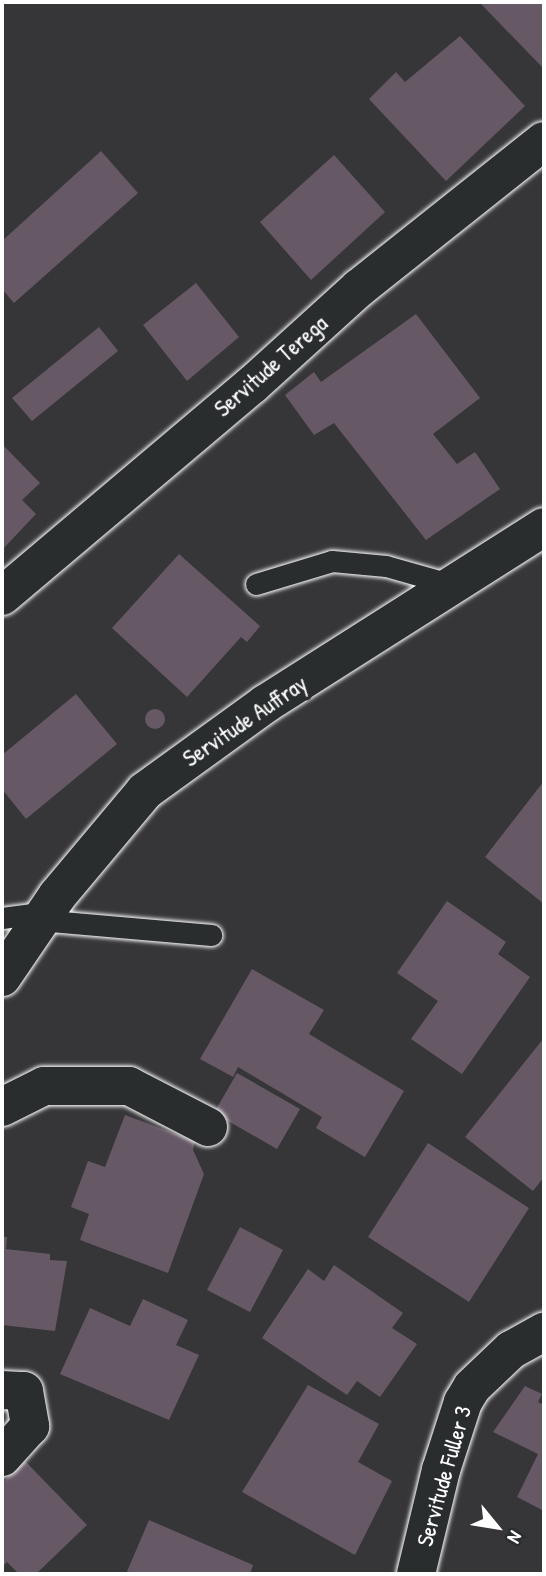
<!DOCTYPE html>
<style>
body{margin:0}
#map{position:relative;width:546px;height:1576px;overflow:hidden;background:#363639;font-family:"Patrick Hand",sans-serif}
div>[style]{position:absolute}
.building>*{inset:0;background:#665865}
.round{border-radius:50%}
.roads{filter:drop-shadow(0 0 2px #fff) drop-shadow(0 0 2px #fff)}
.service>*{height:21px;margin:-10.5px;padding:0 10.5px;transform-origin:10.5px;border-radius:10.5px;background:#2a2d2e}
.minor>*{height:38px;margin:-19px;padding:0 19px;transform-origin:19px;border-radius:19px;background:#2a2d2e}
.tertiary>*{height:38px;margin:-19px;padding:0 19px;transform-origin:19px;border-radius:19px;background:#2a2d2e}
span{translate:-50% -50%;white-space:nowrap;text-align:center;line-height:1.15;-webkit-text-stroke:7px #2a2d2e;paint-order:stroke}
.street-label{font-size:23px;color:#fff}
.frame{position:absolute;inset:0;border:4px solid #fff;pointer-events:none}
.north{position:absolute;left:462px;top:1492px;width:70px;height:70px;-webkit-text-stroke:5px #2a2d2e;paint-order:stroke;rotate:120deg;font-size:19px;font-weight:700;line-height:28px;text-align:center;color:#fff}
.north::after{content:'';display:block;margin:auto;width:24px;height:32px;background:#fff;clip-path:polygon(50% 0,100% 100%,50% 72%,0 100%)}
</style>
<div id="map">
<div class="building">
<div style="clip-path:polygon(483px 2px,544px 2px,544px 69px,481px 4px)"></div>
<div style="clip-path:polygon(460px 36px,525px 106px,446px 181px,369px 99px,396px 72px,405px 82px)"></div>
<div style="clip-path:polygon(101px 151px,138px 193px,14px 303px,2px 289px,2px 241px)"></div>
<div style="clip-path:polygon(334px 155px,385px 212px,311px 280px,260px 222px)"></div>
<div style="clip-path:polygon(196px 283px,239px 337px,187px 381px,143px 325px)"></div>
<div style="clip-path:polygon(416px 314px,480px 398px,433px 434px,457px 464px,475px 452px,500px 489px,426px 540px,334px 423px,314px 435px,285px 395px,314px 372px,321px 382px)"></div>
<div style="clip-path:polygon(99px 327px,118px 351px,32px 421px,12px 398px)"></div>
<div style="clip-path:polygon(2px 444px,40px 483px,22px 500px,36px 514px,2px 550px)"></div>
<div style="clip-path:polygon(179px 554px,260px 626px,247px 642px,241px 637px,187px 697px,112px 628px)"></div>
<div style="clip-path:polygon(76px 694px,117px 744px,26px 819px,2px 789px,2px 755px)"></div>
<div class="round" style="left:145px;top:709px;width:20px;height:20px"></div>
<div style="clip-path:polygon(544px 781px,544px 904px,485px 857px)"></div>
<div style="clip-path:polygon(447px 901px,506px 942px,498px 954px,530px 977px,462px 1074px,411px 1039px,438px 1001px,397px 973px)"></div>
<div style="clip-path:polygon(252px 969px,324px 1010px,309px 1034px,404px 1091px,365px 1157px,316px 1128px,322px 1117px,238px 1067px,233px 1077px,200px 1059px)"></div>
<div style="clip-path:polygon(543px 1039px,544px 1177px,533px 1191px,465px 1137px)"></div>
<div style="clip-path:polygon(237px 1073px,300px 1109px,277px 1149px,214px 1113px)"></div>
<div style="clip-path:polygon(125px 1115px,195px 1141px,193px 1150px,204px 1174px,168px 1273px,80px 1240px,89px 1214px,71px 1207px,88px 1161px,105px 1167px)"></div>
<div style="clip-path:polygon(428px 1143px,529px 1208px,469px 1302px,368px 1237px)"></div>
<div style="clip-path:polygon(240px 1227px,283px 1250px,250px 1312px,207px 1290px)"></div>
<div style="clip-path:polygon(2px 1237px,7px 1237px,6px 1249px,50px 1254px,50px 1260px,67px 1261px,55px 1331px,2px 1325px)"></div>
<div style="clip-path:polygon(334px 1265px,403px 1313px,392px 1328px,417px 1344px,380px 1397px,357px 1381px,347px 1395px,262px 1338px,308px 1269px,324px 1281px)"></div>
<div style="clip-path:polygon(143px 1299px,188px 1320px,176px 1345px,199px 1355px,169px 1420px,60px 1374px,90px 1308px,130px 1326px)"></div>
<div style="clip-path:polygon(308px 1385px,379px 1424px,358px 1462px,392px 1481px,355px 1555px,242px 1492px)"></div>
<div style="clip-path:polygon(525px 1386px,542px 1394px,538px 1402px,544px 1405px,544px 1511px,517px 1497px,538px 1454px,493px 1432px)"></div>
<div style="clip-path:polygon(25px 1461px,87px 1525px,36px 1574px,19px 1574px,7px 1562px,2px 1567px,2px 1483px)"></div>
<div style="clip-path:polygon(149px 1520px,253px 1565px,250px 1574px,126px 1574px)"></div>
</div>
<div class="roads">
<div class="service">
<div style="left:256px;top:584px;width:79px;rotate:-16.8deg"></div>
<div style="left:332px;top:561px;width:54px;rotate:5.3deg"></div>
<div style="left:386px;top:566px;width:70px;rotate:15.8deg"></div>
<div style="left:2px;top:918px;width:44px;rotate:-7.8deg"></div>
<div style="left:39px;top:920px;width:173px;rotate:5deg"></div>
</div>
<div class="minor">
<div style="left:2px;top:596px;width:327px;rotate:-40.2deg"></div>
<div style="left:252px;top:385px;width:144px;rotate:-42.2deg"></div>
<div style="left:359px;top:288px;width:236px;rotate:-38.5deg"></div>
<div style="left:2px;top:1107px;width:47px;rotate:-26.6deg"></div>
<div style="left:44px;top:1086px;width:85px"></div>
<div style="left:129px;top:1086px;width:89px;rotate:27.4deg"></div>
<div style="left:2px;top:1390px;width:22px;rotate:3deg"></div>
<div style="left:24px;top:1391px;width:36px;rotate:80deg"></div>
<div style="left:30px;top:1426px;width:42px;rotate:132.1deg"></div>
<div style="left:416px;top:1574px;width:107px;rotate:-76.5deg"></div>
<div style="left:441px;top:1470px;width:71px;rotate:-72.1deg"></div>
<div style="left:463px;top:1402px;width:17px;rotate:-59deg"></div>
<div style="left:472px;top:1387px;width:54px;rotate:-43.5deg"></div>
<div style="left:511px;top:1350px;width:38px;rotate:-29deg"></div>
</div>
<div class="tertiary">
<div style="left:2px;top:977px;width:98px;rotate:-55.8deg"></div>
<div style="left:57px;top:896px;width:137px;rotate:-50deg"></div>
<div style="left:145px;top:791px;width:148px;rotate:-35.9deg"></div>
<div style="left:265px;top:704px;width:330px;rotate:-32.4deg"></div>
</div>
</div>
<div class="street-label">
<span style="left:271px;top:366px;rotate:-41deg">Servitude Terega</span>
<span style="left:245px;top:721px;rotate:-34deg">Servitude Auffray</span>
<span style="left:444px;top:1476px;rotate:-74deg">Servitude Fuller 3</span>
</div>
<div class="frame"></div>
<div class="north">N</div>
</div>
